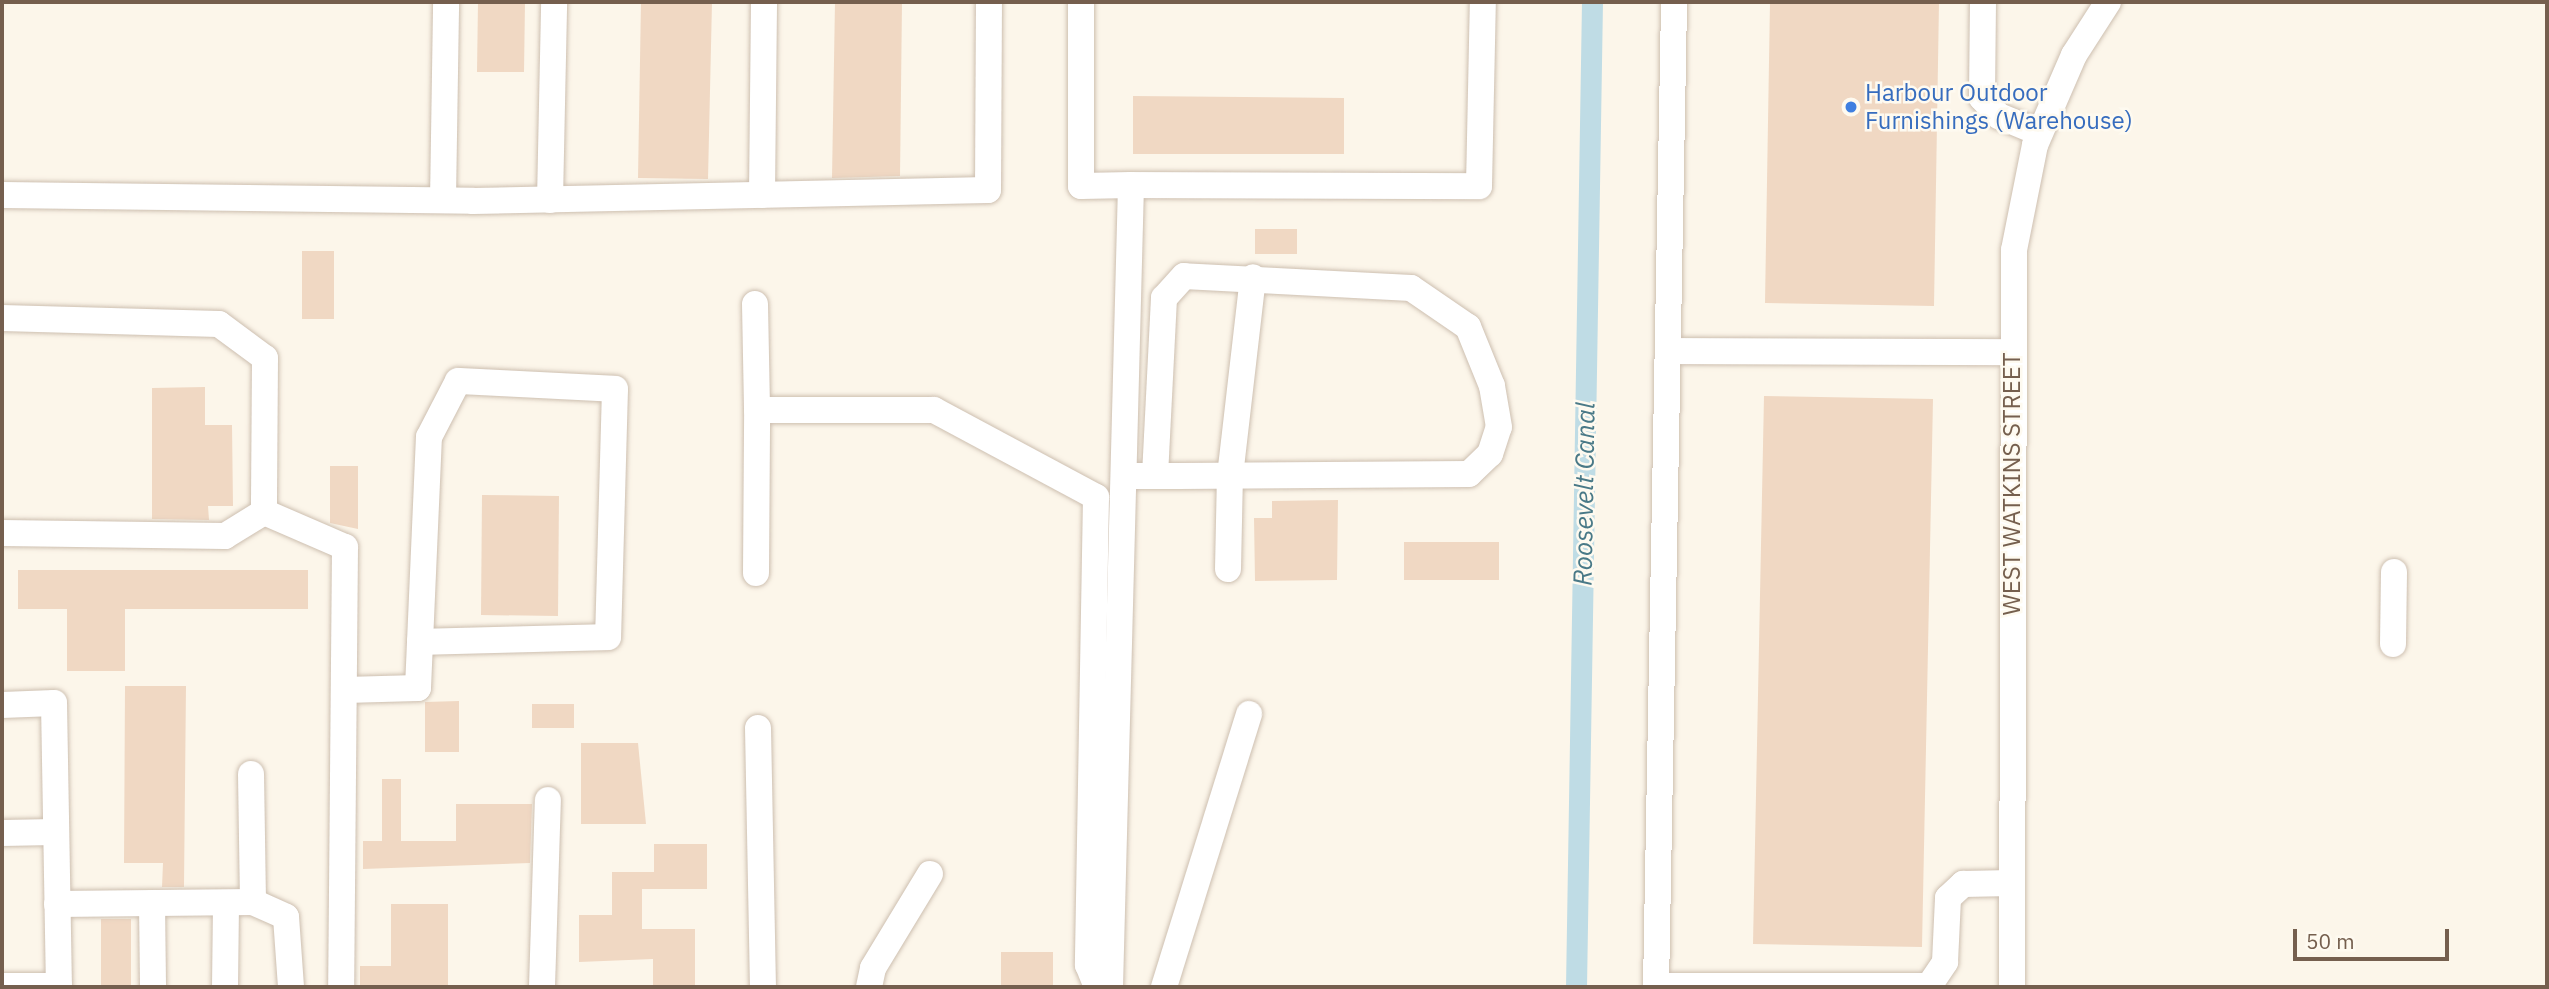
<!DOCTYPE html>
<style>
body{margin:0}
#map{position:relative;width:2549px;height:989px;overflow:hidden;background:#fcf6ea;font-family:"IBM Plex Sans",sans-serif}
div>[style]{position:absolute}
.canal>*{height:21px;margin:-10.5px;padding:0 10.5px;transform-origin:10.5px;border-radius:10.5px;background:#bfdce5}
.building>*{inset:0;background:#f0d8c3}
.roads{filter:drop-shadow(0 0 2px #cdbfb0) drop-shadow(0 0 2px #cdbfb0)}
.minor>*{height:26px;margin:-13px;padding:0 13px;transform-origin:13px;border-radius:13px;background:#fff}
.dots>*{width:19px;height:19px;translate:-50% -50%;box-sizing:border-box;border:4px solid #fefaf0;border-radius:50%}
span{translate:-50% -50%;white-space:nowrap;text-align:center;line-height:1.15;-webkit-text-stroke:5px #fefaf0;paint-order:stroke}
.shop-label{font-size:24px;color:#366cbe}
.left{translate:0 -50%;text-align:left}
.street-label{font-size:24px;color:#755f4e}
.water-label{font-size:26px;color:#497987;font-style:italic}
.frame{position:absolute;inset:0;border:4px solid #755f4e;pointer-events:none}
.scale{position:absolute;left:2293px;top:929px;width:156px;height:32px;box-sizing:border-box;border:4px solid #755f4e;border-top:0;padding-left:9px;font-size:21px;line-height:24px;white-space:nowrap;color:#755f4e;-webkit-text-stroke:5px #fefaf0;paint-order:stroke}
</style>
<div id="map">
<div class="canal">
<div style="left:1576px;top:987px;width:985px;rotate:-89.07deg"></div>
</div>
<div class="building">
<div style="clip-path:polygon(478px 2px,525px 2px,524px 72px,477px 72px)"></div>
<div style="clip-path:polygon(641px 2px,712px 2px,708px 179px,638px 178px)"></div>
<div style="clip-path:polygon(835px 2px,902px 2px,900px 176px,832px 178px)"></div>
<div style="clip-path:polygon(1770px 2px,1939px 2px,1934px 306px,1765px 303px)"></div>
<div style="clip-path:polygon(1133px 96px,1344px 98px,1344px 154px,1133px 154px)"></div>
<div style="clip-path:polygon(1255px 229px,1297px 229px,1297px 254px,1255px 254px)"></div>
<div style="clip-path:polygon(302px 251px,334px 251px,334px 319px,302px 319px)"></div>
<div style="clip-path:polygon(205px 387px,205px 425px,232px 425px,233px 506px,208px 506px,209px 520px,152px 519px,152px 388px)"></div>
<div style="clip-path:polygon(1764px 396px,1933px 399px,1922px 947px,1753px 944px)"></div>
<div style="clip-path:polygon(330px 466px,358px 466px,358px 529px,330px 523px)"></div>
<div style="clip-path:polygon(482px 495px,559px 496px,558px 616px,481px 615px)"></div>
<div style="clip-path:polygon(1338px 500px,1337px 580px,1255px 581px,1254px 518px,1272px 518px,1272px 501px)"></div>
<div style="clip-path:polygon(1404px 542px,1499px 542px,1499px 580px,1404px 580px)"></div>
<div style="clip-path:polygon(18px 570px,308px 570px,308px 609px,125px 609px,125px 671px,67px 671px,67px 609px,18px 609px)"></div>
<div style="clip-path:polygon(125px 686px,186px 686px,184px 887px,162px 887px,163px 863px,124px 863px)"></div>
<div style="clip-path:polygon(459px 701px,459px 752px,425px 752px,425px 702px)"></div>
<div style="clip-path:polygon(532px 704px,574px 704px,574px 728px,532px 728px)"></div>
<div style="clip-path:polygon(581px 743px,638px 743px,646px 824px,581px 824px)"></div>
<div style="clip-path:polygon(382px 779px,401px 779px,401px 841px,456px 841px,456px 804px,532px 804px,530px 863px,363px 869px,363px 841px,382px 841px)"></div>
<div style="clip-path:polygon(654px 844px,707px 844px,707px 889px,642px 889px,642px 929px,695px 929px,695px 987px,653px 987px,653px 959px,579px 962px,579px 915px,612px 915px,612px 872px,654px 872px)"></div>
<div style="clip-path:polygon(391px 904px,448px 904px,448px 987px,360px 987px,360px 966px,391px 966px)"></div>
<div style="clip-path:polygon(101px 919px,131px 919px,131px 987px,101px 987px)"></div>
<div style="clip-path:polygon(1001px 952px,1053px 952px,1053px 987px,1001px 987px)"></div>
</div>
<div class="roads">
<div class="minor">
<div style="left:1081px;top:2px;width:184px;rotate:90deg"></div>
<div style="left:1081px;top:186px;width:50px;rotate:-1.1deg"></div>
<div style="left:1983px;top:2px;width:96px;rotate:90.6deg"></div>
<div style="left:1982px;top:98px;width:25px;rotate:47deg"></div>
<div style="left:1999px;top:116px;width:44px;rotate:22.5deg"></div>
<div style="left:2px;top:195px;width:471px;rotate:0.7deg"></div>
<div style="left:473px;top:201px;width:515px;rotate:-1.22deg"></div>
<div style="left:988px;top:190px;width:188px;rotate:-89.7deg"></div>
<div style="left:762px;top:195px;width:193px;rotate:-89.4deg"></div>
<div style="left:443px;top:200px;width:198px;rotate:-89.1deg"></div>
<div style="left:550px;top:200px;width:198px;rotate:-88.8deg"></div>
<div style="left:755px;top:304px;width:106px;rotate:88.9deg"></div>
<div style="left:2px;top:318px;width:217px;rotate:1.6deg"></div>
<div style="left:219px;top:324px;width:57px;rotate:36.5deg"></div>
<div style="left:265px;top:358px;width:154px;rotate:90.4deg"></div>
<div style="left:264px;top:512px;width:88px;rotate:23.4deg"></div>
<div style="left:345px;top:547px;width:440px;rotate:90.5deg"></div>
<div style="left:1669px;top:351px;width:344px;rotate:0.2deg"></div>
<div style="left:1126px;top:476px;width:52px"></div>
<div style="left:1178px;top:476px;width:291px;rotate:-0.4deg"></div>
<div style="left:1469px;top:474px;width:29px;rotate:-44deg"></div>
<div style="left:1490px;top:454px;width:28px;rotate:-72deg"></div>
<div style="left:1499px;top:427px;width:42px;rotate:-99.7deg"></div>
<div style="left:1492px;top:386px;width:64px;rotate:-112.1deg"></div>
<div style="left:1468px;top:327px;width:69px;rotate:-145.6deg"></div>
<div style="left:1411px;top:288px;width:227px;rotate:-177deg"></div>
<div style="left:1184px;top:276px;width:30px;rotate:132deg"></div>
<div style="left:1164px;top:298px;width:178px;rotate:92.9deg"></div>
<div style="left:2px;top:533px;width:223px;rotate:0.8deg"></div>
<div style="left:225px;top:536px;width:46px;rotate:-31.6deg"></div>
<div style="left:1228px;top:569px;width:93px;rotate:-88.8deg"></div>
<div style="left:1230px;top:476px;width:200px;rotate:-83.4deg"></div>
<div style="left:756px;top:573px;width:163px;rotate:-89.6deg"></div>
<div style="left:757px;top:410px;width:177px"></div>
<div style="left:934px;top:410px;width:184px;rotate:28.2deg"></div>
<div style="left:1096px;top:497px;width:468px;rotate:91deg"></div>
<div style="left:1088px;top:965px;width:24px;rotate:68deg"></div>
<div style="left:2393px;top:644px;width:72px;rotate:-89.2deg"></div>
<div style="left:345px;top:690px;width:73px;rotate:-1.6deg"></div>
<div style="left:418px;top:688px;width:46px;rotate:-87.5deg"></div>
<div style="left:420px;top:642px;width:205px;rotate:-87.5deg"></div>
<div style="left:429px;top:437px;width:63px;rotate:-62.6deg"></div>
<div style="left:458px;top:381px;width:157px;rotate:2.9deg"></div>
<div style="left:615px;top:389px;width:248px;rotate:91.6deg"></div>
<div style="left:608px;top:637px;width:188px;rotate:178.5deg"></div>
<div style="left:2px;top:705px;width:52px;rotate:-2.2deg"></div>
<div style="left:54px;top:703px;width:284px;rotate:89deg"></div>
<div style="left:758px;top:728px;width:259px;rotate:88.9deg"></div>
<div style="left:251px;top:774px;width:128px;rotate:89.1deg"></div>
<div style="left:2px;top:833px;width:53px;rotate:-1.1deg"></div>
<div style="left:152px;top:903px;width:84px;rotate:89.3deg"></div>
<div style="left:57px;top:904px;width:196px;rotate:-0.6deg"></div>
<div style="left:253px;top:902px;width:36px;rotate:24deg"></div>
<div style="left:286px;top:917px;width:70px;rotate:85.9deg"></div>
<div style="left:2px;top:986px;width:57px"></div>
<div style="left:1656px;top:986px;width:273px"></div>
<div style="left:1929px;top:986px;width:29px;rotate:-56deg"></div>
<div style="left:1945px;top:962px;width:64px;rotate:-87.3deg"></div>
<div style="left:1948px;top:898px;width:21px;rotate:-43deg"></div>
<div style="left:1963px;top:884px;width:49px;rotate:-1.2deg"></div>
<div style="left:225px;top:987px;width:83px;rotate:-89.3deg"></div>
<div style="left:542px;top:987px;width:187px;rotate:-88.2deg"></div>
<div style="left:869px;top:987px;width:19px;rotate:-78deg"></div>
<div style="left:873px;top:968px;width:110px;rotate:-58.8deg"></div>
<div style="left:1110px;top:987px;width:802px;rotate:-88.5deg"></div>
<div style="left:1131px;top:185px;width:348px;rotate:0.2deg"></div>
<div style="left:1479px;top:186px;width:184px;rotate:-88.8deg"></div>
<div style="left:1164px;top:987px;width:286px;rotate:-72.7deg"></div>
<div style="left:1656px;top:987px;width:985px;rotate:-88.95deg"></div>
<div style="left:2012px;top:987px;width:737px;rotate:-89.84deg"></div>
<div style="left:2014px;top:250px;width:107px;rotate:-78.7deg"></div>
<div style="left:2035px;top:145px;width:98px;rotate:-66.6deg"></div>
<div style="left:2074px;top:55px;width:63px;rotate:-57.3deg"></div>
</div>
</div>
<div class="dots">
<div style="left:1851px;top:107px;background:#3f7fe0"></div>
</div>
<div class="shop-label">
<span class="left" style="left:1865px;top:107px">Harbour Outdoor<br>Furnishings (Warehouse)</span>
</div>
<div class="street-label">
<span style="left:2012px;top:484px;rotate:-90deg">WEST WATKINS STREET</span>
</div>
<div class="water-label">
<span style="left:1584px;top:494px;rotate:-89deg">Roosevelt Canal</span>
</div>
<div class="frame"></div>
<div class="scale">50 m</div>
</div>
